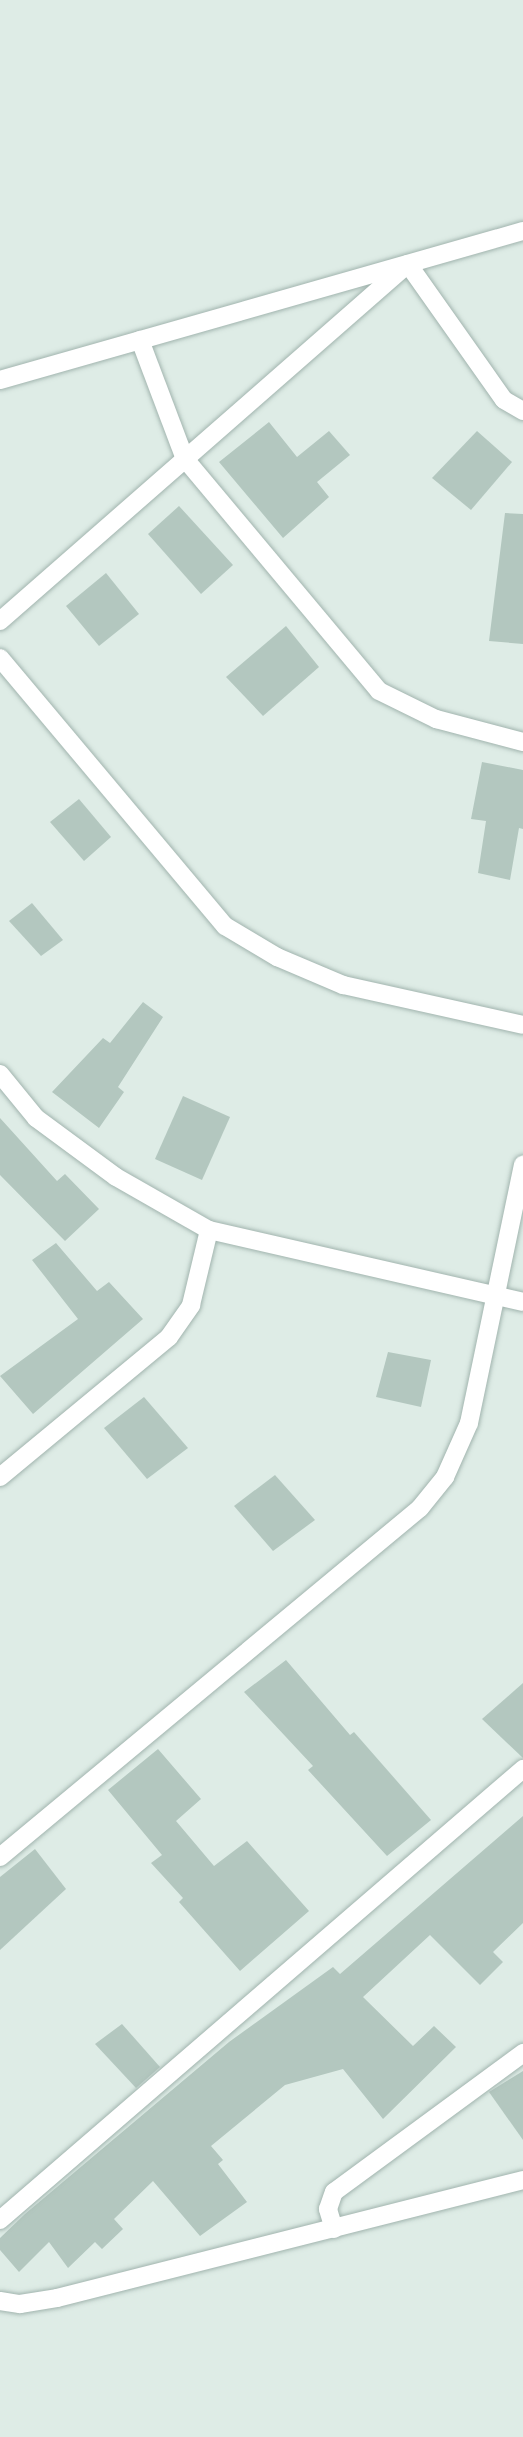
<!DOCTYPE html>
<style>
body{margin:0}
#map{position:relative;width:523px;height:2437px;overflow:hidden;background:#deece6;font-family:"Sofia Sans Condensed",sans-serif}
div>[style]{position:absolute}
.building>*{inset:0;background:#b3c7bf}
.roads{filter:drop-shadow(0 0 2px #a1b4ae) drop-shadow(0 0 2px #a1b4ae)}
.minor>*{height:18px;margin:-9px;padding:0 9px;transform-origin:9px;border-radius:9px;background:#fff}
.tertiary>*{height:18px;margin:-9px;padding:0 9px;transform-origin:9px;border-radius:9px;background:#fff}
span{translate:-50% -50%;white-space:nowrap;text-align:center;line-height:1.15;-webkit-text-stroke:5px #eff8f4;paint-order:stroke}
</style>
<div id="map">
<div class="building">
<div style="clip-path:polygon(269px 422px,297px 457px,329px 431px,350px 455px,317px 482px,329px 497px,283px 538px,219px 462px)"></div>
<div style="clip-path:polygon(477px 431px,512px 462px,471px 510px,432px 478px)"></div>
<div style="clip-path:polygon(179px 506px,233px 565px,201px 594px,148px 534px)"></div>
<div style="clip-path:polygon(505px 513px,523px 514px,523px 644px,489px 641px)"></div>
<div style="clip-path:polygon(106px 573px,139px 614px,99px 646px,66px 606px)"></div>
<div style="clip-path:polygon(286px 626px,319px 667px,263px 716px,226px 677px)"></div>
<div style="clip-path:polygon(482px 762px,523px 770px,523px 829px,519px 828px,510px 880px,478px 873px,486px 821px,471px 819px)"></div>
<div style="clip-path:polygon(79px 799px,111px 837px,84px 861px,50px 822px)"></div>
<div style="clip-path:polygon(32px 903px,63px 940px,41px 956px,9px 921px)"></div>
<div style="clip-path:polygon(143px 1002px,163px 1017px,118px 1087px,124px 1092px,99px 1128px,52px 1092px,103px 1038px,110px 1043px)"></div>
<div style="clip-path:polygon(183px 1096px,230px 1117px,202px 1180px,155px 1159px)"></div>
<div style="clip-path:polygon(0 1118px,57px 1181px,65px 1174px,99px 1209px,65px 1241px,0 1175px)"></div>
<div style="clip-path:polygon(56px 1243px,97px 1291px,109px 1282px,143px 1319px,33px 1414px,0 1376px,78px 1319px,32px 1260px)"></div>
<div style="clip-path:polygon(388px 1352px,431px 1360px,421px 1407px,376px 1397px)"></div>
<div style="clip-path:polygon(144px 1397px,188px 1448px,147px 1479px,104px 1428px)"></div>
<div style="clip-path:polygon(275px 1475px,315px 1520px,273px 1551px,234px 1506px)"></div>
<div style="clip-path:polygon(286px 1660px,350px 1735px,354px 1732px,431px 1820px,387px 1856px,308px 1770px,313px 1766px,244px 1692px)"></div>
<div style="clip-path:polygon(523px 1683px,523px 1758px,482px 1719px)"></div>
<div style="clip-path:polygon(158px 1749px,201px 1799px,176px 1821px,214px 1866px,247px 1841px,309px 1911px,240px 1971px,179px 1902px,183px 1898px,151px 1863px,162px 1855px,108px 1790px)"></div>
<div style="clip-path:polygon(523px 1816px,523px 1923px,493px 1952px,503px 1962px,480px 1985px,430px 1935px,363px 1997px,413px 2046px,434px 2026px,456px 2047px,383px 2119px,343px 2069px,285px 2085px,211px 2146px,223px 2160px,218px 2164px,247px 2202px,200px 2236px,153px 2181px,114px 2219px,123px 2229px,102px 2249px,95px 2242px,68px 2268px,49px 2242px,19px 2272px,0 2250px,0 2238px,25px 2214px,229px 2042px,333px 1967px,340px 1974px)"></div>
<div style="clip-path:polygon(35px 1849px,66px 1889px,0 1950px,0 1877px)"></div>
<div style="clip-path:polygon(122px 2024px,160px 2067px,136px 2088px,95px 2044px)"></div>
<div style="clip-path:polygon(523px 2071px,523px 2140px,489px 2092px)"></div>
</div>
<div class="roads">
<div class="minor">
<div style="left:140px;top:340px;width:127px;rotate:69.3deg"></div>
<div style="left:185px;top:459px;width:302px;rotate:50.1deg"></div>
<div style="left:379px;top:691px;width:64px;rotate:26.2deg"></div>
<div style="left:436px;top:719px;width:90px;rotate:14.8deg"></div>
<div style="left:0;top:380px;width:544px;rotate:-15.9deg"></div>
<div style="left:0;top:621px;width:542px;rotate:-41.19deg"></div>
<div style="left:408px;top:264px;width:166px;rotate:54.8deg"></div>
<div style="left:504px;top:400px;width:22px;rotate:30deg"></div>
<div style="left:0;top:658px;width:350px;rotate:50deg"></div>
<div style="left:225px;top:926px;width:61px;rotate:30.8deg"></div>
<div style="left:277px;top:957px;width:72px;rotate:23deg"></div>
<div style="left:343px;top:985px;width:184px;rotate:12.5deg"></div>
<div style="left:0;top:1074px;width:57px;rotate:50.7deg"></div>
<div style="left:36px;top:1118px;width:99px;rotate:36.4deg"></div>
<div style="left:116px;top:1177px;width:107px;rotate:29.7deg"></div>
<div style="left:209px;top:1230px;width:322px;rotate:12.9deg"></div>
<div style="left:0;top:1477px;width:219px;rotate:-39.6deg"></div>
<div style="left:169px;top:1337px;width:39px;rotate:-55deg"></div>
<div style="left:191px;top:1305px;width:77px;rotate:-76.5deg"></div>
<div style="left:0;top:2220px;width:691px;rotate:-40.77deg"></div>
<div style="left:334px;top:2229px;width:21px;rotate:-107deg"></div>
<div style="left:328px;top:2209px;width:18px;rotate:-71deg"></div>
<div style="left:334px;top:2192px;width:235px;rotate:-36.3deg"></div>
</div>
<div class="tertiary">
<div style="left:0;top:1857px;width:546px;rotate:-39.72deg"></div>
<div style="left:420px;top:1508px;width:40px;rotate:-51deg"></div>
<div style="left:445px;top:1477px;width:59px;rotate:-66deg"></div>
<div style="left:469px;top:1423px;width:264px;rotate:-78.2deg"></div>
<div style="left:0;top:2301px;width:20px;rotate:9deg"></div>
<div style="left:20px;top:2304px;width:37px;rotate:-9deg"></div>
<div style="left:57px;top:2298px;width:481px;rotate:-14.2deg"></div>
</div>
</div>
</div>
